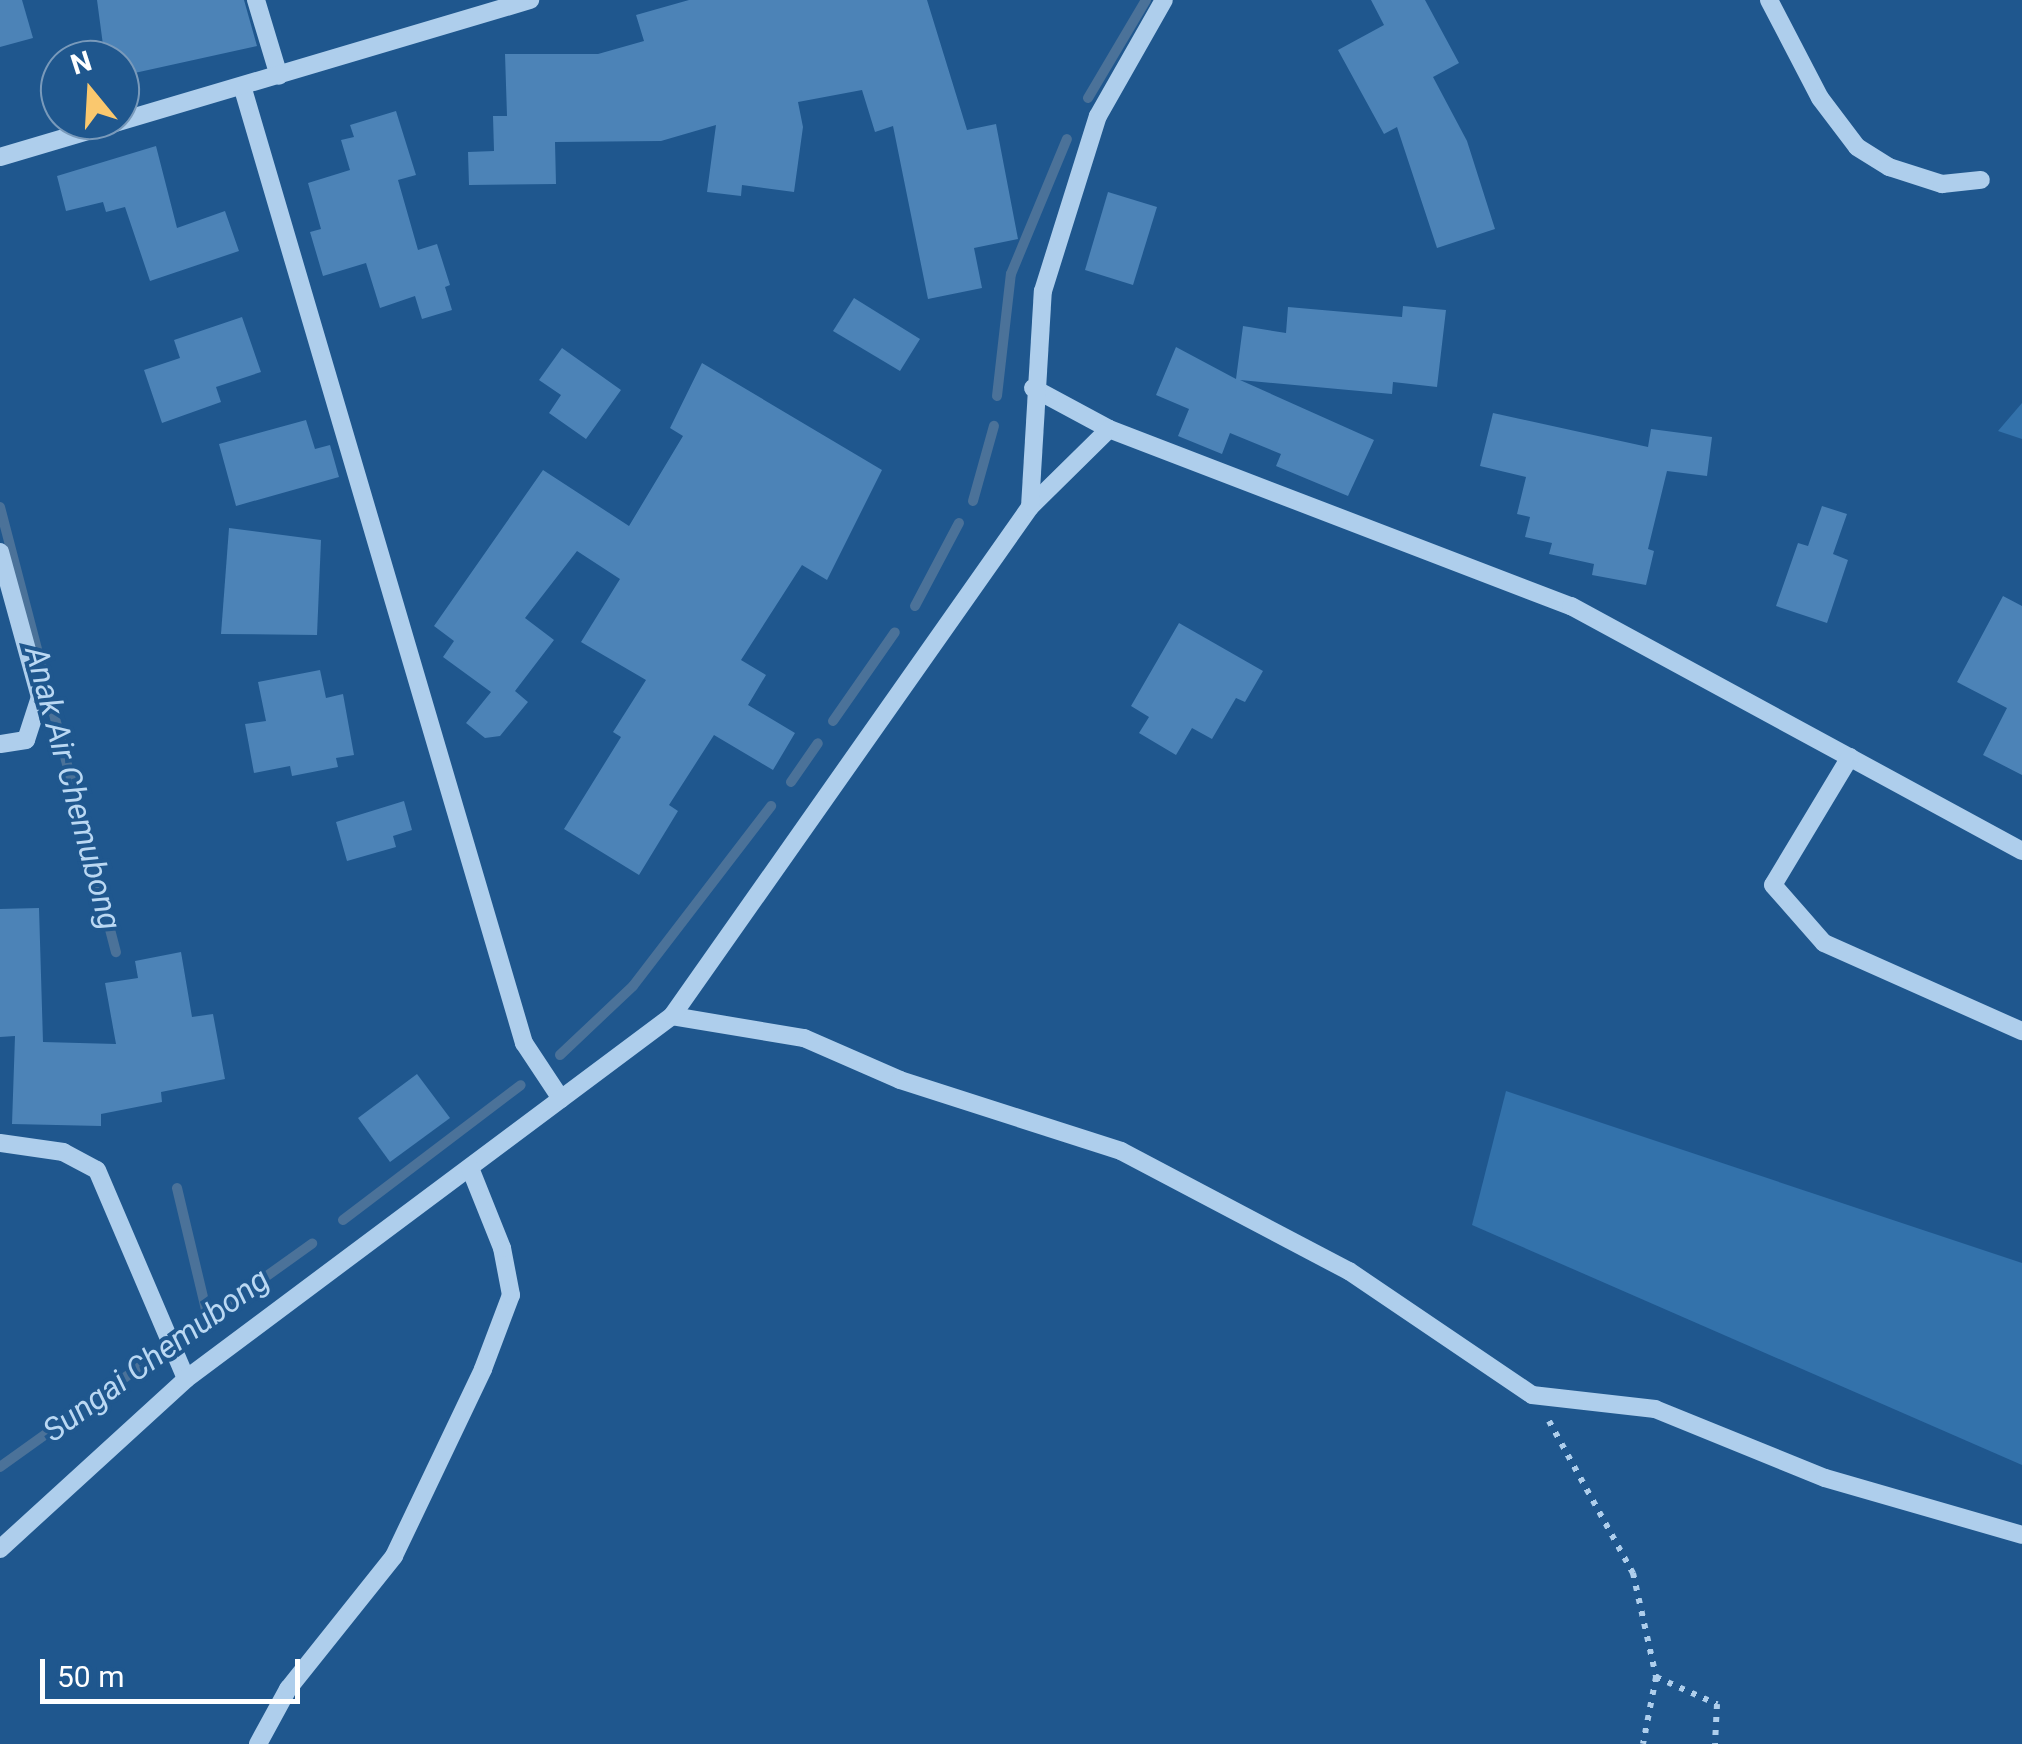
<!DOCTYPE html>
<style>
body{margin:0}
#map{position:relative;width:2022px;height:1744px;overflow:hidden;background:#1f578e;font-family:Roboto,sans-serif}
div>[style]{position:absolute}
.green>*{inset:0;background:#3372ab}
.stream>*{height:10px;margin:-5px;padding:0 5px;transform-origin:5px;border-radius:5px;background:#4b7299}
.building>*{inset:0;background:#4c83b7}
.path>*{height:6px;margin-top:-3px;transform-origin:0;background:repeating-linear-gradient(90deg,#aeceec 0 5px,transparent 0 13px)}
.minor>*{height:18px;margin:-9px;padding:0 9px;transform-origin:9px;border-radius:9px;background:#aeceec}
span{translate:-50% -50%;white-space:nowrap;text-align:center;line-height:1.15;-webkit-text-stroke:8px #1f578e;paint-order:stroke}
.water-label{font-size:32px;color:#bad8f3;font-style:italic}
.north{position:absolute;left:40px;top:40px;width:100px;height:100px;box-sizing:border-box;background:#1f578e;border:2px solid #799abb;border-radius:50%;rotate:342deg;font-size:28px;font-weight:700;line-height:40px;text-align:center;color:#fff}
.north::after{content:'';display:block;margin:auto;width:35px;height:45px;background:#fac86e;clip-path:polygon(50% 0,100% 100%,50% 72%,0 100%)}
.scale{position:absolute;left:40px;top:1659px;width:260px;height:45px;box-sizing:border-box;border:5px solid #fff;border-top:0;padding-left:12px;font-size:30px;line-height:35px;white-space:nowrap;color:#fff;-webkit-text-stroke:8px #1f578e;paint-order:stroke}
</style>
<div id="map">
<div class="green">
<div style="clip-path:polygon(2022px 403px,2022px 439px,1998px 431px)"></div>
<div style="clip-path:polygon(1506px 1091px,2022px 1263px,2022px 1465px,1472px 1225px)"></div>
</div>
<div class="stream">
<div style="left:1088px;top:98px;width:114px;rotate:-59.4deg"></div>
<div style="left:997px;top:396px;width:123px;rotate:-83.5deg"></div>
<div style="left:1011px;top:274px;width:146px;rotate:-67.5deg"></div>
<div style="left:973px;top:501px;width:78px;rotate:-74.4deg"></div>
<div style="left:0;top:507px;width:460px;rotate:75.4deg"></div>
<div style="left:915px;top:606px;width:94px;rotate:-62.1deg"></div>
<div style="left:833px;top:721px;width:108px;rotate:-55.1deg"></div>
<div style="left:791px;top:782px;width:47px;rotate:-55.3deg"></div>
<div style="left:560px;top:1055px;width:100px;rotate:-43.4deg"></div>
<div style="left:633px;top:986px;width:227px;rotate:-52.5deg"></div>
<div style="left:177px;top:1188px;width:130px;rotate:76.6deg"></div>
<div style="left:343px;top:1220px;width:223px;rotate:-37.2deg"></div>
<div style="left:0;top:1467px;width:384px;rotate:-35.6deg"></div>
</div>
<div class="building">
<div style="clip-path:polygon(0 0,22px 0,33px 38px,0 47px)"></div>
<div style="clip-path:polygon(97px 0,244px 0,257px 46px,130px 74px,128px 64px,105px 60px)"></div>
<div style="clip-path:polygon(689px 0,927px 0,967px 130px,996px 124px,1018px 239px,974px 248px,982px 288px,928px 299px,893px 126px,875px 132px,862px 90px,798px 102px,803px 127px,794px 192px,742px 185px,741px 196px,707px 192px,716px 125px,661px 141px,555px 142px,556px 184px,469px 185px,468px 152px,494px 151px,493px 116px,507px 116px,505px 54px,598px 54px,644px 41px,636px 15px)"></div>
<div style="clip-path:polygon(1371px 0,1425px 0,1459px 63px,1433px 77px,1467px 141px,1495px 229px,1437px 248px,1397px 127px,1384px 134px,1338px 50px,1384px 25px)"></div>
<div style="clip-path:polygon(396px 111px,416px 175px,398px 180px,418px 250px,437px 244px,450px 285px,445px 287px,452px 310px,422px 319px,415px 296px,380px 308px,366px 263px,323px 276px,310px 232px,321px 229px,308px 183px,350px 170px,341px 140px,354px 137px,350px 125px)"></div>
<div style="clip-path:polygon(156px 146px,177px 228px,225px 211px,239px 251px,150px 281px,125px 207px,106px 212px,103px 202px,66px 211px,57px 176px)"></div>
<div style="clip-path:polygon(1108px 192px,1157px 207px,1133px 285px,1085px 270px)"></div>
<div style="clip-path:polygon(854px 298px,920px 339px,900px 371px,833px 331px)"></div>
<div style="clip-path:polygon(1403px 306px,1446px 310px,1437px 387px,1393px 382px,1392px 394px,1240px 380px,1374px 440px,1348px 496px,1276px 466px,1281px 454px,1230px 433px,1222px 454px,1178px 436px,1189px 409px,1156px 395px,1176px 347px,1236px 379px,1243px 326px,1286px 333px,1288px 307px,1402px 317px)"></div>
<div style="clip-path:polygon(242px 317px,261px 372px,216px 387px,221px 402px,162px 423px,144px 370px,180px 358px,174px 340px)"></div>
<div style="clip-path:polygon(562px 348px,621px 390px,586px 439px,549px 413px,561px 395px,539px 380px)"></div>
<div style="clip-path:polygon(702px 363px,882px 470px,827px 580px,802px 565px,741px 660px,766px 675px,748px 705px,795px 733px,773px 770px,714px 735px,669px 805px,678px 811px,639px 875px,564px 829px,621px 737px,613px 732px,646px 680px,581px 642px,620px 579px,577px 551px,525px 618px,554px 640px,515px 691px,528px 702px,500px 736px,485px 738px,466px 723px,491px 692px,443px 657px,454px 641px,434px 626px,543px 470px,629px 526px,683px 436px,670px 428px)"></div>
<div style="clip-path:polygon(1493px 413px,1648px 447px,1651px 429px,1712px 437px,1707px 476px,1667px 471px,1648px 549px,1654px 551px,1646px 585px,1592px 575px,1594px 564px,1549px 554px,1552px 543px,1525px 537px,1530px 517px,1517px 514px,1526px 477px,1480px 466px)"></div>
<div style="clip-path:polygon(306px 420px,315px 449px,330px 445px,339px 477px,236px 506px,219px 444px)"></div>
<div style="clip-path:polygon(1822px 506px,1847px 514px,1833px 554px,1848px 560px,1827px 623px,1776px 606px,1798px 543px,1808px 546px)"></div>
<div style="clip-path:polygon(229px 528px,321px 540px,317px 635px,221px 634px)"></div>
<div style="clip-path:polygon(2003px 596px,2022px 606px,2022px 775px,1983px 755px,2007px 708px,1957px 682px)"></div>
<div style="clip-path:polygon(1179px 623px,1263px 671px,1245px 702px,1236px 698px,1212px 739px,1192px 728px,1176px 755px,1139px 733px,1149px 717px,1131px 706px)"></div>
<div style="clip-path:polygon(320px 670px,326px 698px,343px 694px,354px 755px,336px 758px,338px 767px,292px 776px,290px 766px,254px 773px,245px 724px,266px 721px,258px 682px)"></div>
<div style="clip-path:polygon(404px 801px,412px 830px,393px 836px,396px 847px,347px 861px,336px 822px)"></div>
<div style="clip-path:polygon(39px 908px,43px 1042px,116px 1044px,105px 983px,138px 978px,135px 961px,181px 952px,192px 1017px,213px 1014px,225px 1079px,161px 1092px,162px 1102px,101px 1114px,101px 1126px,12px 1124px,15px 1036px,0 1037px,0 909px)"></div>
<div style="clip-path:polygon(417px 1074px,450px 1118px,390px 1162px,358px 1118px)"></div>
</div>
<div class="path">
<div style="left:1549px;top:1421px;width:174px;rotate:61.1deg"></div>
<div style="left:1633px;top:1573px;width:107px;rotate:77.5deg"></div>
<div style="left:1656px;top:1677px;width:68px;rotate:101deg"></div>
<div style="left:1656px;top:1677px;width:67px;rotate:23.9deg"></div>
<div style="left:1717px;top:1704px;width:40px;rotate:92.9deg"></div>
</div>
<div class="minor">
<div style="left:256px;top:0;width:79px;rotate:73.2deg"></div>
<div style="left:1769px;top:0;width:110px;rotate:62.5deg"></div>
<div style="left:1820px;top:98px;width:61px;rotate:52.9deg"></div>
<div style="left:1857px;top:147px;width:38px;rotate:32deg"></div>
<div style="left:1889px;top:167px;width:56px;rotate:17.8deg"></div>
<div style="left:1942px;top:184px;width:39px;rotate:-6deg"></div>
<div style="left:243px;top:89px;width:995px;rotate:73.59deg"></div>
<div style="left:524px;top:1043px;width:67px;rotate:56.5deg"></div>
<div style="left:0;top:157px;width:553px;rotate:-16.5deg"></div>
<div style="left:1033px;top:388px;width:86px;rotate:28.3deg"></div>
<div style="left:1109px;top:429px;width:495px;rotate:21deg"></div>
<div style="left:1571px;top:606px;width:513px;rotate:28.51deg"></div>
<div style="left:1030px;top:507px;width:111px;rotate:-44.6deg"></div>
<div style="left:0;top:552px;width:150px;rotate:74.6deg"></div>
<div style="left:40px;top:697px;width:45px;rotate:108deg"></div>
<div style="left:26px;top:740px;width:26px;rotate:171deg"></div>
<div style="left:1850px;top:757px;width:149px;rotate:121deg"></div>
<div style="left:1773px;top:885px;width:77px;rotate:48.7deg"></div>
<div style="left:1824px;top:943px;width:217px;rotate:24deg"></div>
<div style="left:672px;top:1016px;width:134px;rotate:9.5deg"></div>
<div style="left:804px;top:1038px;width:105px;rotate:23.6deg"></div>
<div style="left:900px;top:1080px;width:232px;rotate:17.8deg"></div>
<div style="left:1121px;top:1151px;width:258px;rotate:27.8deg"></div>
<div style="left:1349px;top:1271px;width:221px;rotate:34.1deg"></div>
<div style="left:1532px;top:1395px;width:124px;rotate:6.5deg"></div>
<div style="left:1655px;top:1409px;width:183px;rotate:22.1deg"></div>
<div style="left:1825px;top:1478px;width:205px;rotate:16.1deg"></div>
<div style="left:0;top:1143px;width:64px;rotate:8.1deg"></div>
<div style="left:63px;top:1152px;width:38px;rotate:28deg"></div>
<div style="left:97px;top:1170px;width:227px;rotate:66.9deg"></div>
<div style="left:0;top:1549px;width:252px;rotate:-42.4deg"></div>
<div style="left:186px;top:1379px;width:607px;rotate:-36.76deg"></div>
<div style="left:672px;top:1016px;width:622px;rotate:-54.88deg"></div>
<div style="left:1030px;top:507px;width:216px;rotate:-86.6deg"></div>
<div style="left:1043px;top:291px;width:183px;rotate:-72.6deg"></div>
<div style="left:1098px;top:116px;width:133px;rotate:-60.4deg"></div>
<div style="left:258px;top:1744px;width:63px;rotate:-61.4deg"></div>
<div style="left:288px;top:1689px;width:170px;rotate:-51.4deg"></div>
<div style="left:394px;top:1556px;width:207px;rotate:-64.5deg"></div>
<div style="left:483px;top:1369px;width:79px;rotate:-69.3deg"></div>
<div style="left:511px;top:1295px;width:48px;rotate:-100.8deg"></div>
<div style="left:502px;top:1248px;width:86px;rotate:-111.8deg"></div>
</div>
<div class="water-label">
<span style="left:73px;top:788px;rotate:75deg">Anak Air Chemubong</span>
<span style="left:156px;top:1355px;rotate:-36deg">Sungai Chemubong</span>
</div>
<div class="north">N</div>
<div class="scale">50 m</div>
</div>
